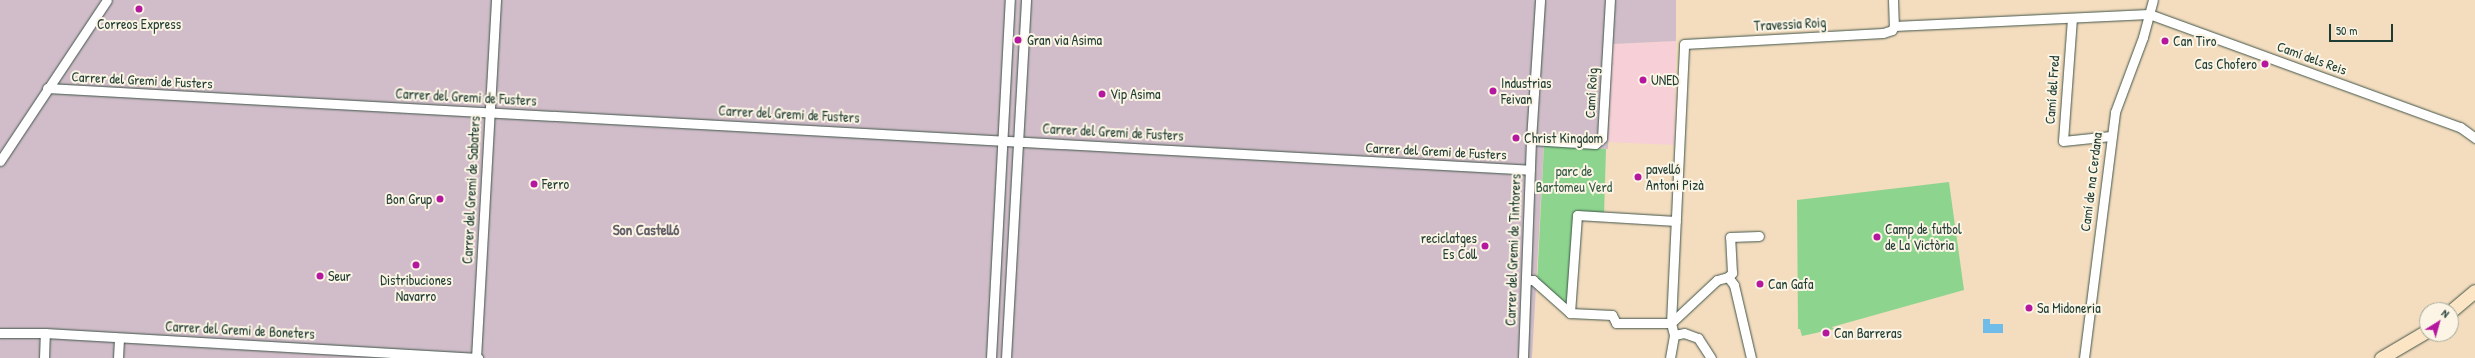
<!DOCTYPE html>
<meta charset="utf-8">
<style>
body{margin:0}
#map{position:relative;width:2475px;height:358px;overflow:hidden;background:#f4dcbe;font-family:"Patrick Hand",sans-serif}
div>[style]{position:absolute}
.built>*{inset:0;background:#f6cfd7}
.industrial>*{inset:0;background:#d1bdc9}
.green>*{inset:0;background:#8dd58f}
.water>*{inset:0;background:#6fbce9}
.roads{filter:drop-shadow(0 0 1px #3f5549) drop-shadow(0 0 1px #3f5549)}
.street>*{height:9px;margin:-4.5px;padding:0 4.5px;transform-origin:4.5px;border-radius:4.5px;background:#fff}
.secondary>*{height:13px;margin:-6.5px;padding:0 6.5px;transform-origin:6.5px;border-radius:6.5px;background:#fce5c4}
.dots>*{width:11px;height:11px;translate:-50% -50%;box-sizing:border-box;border:2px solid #fcf5e5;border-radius:50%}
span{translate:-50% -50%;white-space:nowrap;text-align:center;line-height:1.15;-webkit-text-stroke:4px #fcf5e5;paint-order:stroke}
.poi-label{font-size:14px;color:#1f3d34}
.left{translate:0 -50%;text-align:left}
.right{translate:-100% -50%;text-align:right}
.street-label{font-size:14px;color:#1f3d34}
.park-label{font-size:14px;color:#355b46}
.neighbourhood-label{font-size:15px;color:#65616b;font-weight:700}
.north{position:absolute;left:2419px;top:302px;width:40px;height:40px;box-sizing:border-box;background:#fcf5e5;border:1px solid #a4ab9e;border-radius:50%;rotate:37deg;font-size:11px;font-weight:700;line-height:16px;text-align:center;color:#1f3d34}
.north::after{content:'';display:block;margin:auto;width:14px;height:18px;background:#b5179e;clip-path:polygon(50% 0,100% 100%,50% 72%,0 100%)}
.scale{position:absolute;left:2329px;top:24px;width:64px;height:18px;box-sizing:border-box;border:2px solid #1f3d34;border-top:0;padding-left:5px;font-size:12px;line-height:14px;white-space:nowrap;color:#1f3d34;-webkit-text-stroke:3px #fcf5e5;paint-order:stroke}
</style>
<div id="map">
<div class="built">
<div style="clip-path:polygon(1676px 41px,1674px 145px,1608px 142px,1612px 44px)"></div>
</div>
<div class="industrial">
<div style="clip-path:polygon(0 0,1676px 0,1676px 41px,1612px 44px,1608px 149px,1544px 145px,1532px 358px,0 358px)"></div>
</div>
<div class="green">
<div style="clip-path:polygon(1544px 145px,1606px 149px,1604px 216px,1577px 215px,1570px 313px,1537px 283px)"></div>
<div style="clip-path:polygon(1949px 182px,1964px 290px,1832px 327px,1834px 329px,1802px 336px,1800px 329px,1798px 329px,1797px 200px)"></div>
</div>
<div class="water">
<div style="clip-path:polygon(1983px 319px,1990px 319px,1990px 324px,2003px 324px,2003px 333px,1983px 333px)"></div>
</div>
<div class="roads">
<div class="street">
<div style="left:1893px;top:0;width:26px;rotate:88deg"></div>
<div style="left:1894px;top:26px;width:255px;rotate:-2.7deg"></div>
<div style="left:2149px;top:14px;width:331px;rotate:20deg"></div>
<div style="left:2460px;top:127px;width:19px;rotate:36deg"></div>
<div style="left:2072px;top:18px;width:123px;rotate:94.2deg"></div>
<div style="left:2063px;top:141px;width:48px;rotate:-5.9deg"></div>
<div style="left:47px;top:88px;width:1485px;rotate:3.16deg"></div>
<div style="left:1531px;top:140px;width:64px;rotate:3.6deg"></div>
<div style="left:1595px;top:144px;width:9px;rotate:-41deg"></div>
<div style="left:1602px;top:138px;width:138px;rotate:-86.7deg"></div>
<div style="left:0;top:161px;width:193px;rotate:-56.4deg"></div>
<div style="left:1728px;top:277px;width:6px;rotate:-45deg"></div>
<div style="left:1732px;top:273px;width:36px;rotate:-93deg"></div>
<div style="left:1730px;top:237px;width:29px;rotate:-2deg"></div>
<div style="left:1526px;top:280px;width:7px"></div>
<div style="left:1533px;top:280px;width:50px;rotate:41.7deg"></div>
<div style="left:1570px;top:313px;width:42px;rotate:2.7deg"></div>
<div style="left:1612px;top:315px;width:9px;rotate:63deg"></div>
<div style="left:1616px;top:323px;width:55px"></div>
<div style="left:1671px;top:323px;width:63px;rotate:-43.1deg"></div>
<div style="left:1717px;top:280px;width:11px;rotate:-15deg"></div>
<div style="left:1728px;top:277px;width:10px;rotate:53deg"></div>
<div style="left:1734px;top:285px;width:75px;rotate:76.9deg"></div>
<div style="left:1570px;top:313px;width:98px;rotate:-85.9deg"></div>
<div style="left:1577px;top:215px;width:99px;rotate:3.5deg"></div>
<div style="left:0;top:333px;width:45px"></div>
<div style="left:45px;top:333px;width:434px;rotate:3.3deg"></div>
<div style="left:1674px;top:335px;width:12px;rotate:-104deg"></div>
<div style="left:1671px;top:323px;width:279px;rotate:-87.3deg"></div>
<div style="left:1684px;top:44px;width:199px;rotate:-3.2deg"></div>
<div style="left:1883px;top:33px;width:9px;rotate:-18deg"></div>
<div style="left:1892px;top:30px;width:4px;rotate:-63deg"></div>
<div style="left:44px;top:358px;width:25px;rotate:-88deg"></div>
<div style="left:118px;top:358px;width:20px;rotate:-87deg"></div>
<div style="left:476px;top:358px;width:359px;rotate:-86.8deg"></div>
<div style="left:991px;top:358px;width:359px;rotate:-87deg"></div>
<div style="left:1006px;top:358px;width:359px;rotate:-86.8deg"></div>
<div style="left:1523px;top:358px;width:218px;rotate:-87.9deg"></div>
<div style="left:1531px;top:140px;width:140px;rotate:-86.3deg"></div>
<div style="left:1670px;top:358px;width:23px;rotate:-80deg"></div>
<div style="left:1674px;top:335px;width:10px;rotate:-11deg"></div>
<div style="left:1684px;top:333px;width:15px;rotate:20deg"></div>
<div style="left:1698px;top:338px;width:24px;rotate:57deg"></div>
<div style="left:2084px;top:358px;width:248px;rotate:-82.8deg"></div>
<div style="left:2115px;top:112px;width:80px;rotate:-69.5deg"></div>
<div style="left:2143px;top:37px;width:38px;rotate:-75deg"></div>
</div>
<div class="secondary">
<div style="left:2451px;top:311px;width:31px;rotate:-40deg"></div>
<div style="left:2381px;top:358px;width:53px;rotate:-30.4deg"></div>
</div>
</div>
<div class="dots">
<div style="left:139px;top:9px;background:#b5179e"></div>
<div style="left:1018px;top:40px;background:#b5179e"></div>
<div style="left:2165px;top:41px;background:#b5179e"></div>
<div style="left:2265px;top:64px;background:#b5179e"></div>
<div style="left:1643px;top:80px;background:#b5179e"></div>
<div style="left:1493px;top:91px;background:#b5179e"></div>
<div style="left:1102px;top:94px;background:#b5179e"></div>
<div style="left:1516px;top:138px;background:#b5179e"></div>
<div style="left:1638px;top:177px;background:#b5179e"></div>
<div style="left:534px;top:184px;background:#b5179e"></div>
<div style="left:440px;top:199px;background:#b5179e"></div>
<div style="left:1877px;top:237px;background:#b5179e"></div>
<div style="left:1485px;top:246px;background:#b5179e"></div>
<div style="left:416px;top:265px;background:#b5179e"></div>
<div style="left:320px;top:276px;background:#b5179e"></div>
<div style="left:1760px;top:284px;background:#b5179e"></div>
<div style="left:2029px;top:308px;background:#b5179e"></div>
<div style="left:1826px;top:333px;background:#b5179e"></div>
</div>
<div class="poi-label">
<span style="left:139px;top:24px">Correos Express</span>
<span class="left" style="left:1027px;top:40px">Gran via Asima</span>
<span class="left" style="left:2173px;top:41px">Can Tiro</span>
<span class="right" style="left:2257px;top:64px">Cas Chofero</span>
<span class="left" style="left:1651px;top:80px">UNED</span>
<span class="left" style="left:1501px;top:91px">Industrias<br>Feivan</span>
<span class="left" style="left:1110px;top:94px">Vip Asima</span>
<span class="left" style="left:1524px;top:138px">Christ Kingdom</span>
<span class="left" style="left:1646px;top:177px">pavelló<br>Antoni Pizà</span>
<span class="left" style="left:542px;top:184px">Ferro</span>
<span class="right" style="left:432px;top:199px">Bon Grup</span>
<span class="left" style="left:1885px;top:237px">Camp de futbol<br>de La Victòria</span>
<span class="right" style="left:1477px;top:246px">reciclatges<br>Es Coll</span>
<span class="left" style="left:328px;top:276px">Seur</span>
<span style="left:416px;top:288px">Distribuciones<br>Navarro</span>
<span class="left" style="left:1768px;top:284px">Can Gafa</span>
<span class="left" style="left:2037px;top:308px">Sa Midoneria</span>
<span class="left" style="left:1834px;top:333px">Can Barreras</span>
</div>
<div class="street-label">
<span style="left:1790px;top:24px;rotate:-3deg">Travessia Roig</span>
<span style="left:2312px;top:58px;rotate:20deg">Camí dels Reis</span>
<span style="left:142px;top:80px;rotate:3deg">Carrer del Gremi de Fusters</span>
<span style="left:2052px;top:90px;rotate:-86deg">Camí del Fred</span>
<span style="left:1591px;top:93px;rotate:-87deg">Camí Roig</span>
<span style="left:466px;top:97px;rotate:3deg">Carrer del Gremi de Fusters</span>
<span style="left:789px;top:114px;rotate:3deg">Carrer del Gremi de Fusters</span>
<span style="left:1113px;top:132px;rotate:3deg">Carrer del Gremi de Fusters</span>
<span style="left:1436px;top:151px;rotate:3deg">Carrer del Gremi de Fusters</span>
<span style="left:2091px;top:182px;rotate:-83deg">Camí de na Cerdana</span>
<span style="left:471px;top:190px;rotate:-87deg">Carrer del Gremi de Sabaters</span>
<span style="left:1513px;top:250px;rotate:-88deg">Carrer del Gremi de Tintorers</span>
<span style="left:240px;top:330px;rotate:3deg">Carrer del Gremi de Boneters</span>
</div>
<div class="park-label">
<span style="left:1574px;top:179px">parc de<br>Bartomeu Verd</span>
</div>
<div class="neighbourhood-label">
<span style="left:646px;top:230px">Son Castelló</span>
</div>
<div class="north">N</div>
<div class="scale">50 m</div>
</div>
